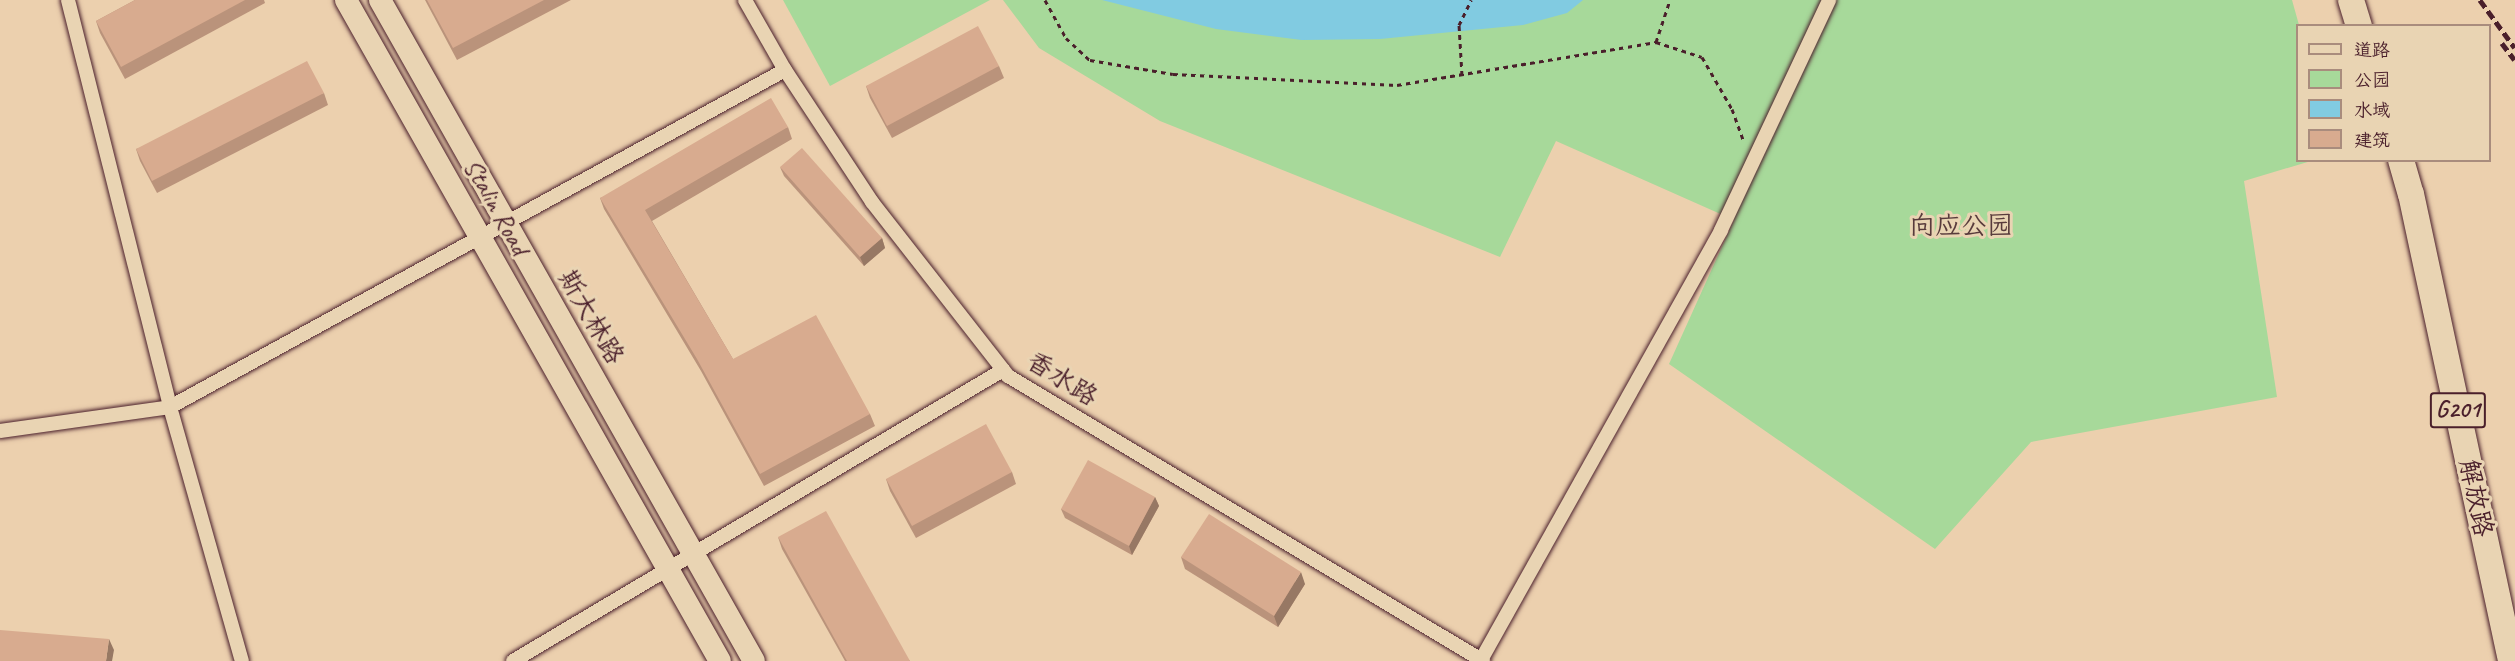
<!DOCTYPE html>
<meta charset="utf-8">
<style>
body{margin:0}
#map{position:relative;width:2515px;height:661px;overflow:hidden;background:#ecd0ae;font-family:Caveat,"LXGW WenKai TC",sans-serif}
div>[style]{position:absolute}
.green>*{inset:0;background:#a7d99a}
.water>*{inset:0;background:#81cbe1}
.path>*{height:3px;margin-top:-1.5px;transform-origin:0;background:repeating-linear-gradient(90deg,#4a1f2b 0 4.5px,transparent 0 9px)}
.roads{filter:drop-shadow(0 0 2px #4a1f2b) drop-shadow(0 0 2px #4a1f2b)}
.street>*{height:14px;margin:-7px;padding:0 7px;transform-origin:7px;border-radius:7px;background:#e9d4b3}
.primary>*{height:22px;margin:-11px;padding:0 11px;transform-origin:11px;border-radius:11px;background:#e9d4b3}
.highway>*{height:26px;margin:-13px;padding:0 13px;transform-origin:13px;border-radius:13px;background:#e9d4b3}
.rail>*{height:4.5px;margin-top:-2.25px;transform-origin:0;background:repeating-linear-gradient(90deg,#4a1f2b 0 9px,transparent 0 13.5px)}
.wall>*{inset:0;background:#ba937b}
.shaded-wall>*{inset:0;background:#977864}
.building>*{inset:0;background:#d8ab8f}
span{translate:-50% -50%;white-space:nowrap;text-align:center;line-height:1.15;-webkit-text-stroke:6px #e9d4b3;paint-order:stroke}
.shield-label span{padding:2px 4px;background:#e9d4b3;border:2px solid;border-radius:4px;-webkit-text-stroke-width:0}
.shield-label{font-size:24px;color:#4a1f2b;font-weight:700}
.street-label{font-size:26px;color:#4a1f2b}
.park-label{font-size:26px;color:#583b3c}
.legend{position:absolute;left:2296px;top:24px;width:195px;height:138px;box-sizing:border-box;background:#e9d4b3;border:2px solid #a98c7d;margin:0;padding:8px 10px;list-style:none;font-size:18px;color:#4a1f2b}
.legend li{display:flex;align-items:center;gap:12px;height:30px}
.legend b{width:30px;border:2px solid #a98c7d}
</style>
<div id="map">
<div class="green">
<div style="clip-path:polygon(783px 0,990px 0,830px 86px)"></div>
<div style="clip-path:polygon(1003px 0,2292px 0,2299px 25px,2298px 160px,2311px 161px,2244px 181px,2277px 397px,2031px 442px,1935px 549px,1669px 364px,1734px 220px,1556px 141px,1500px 257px,1160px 121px,1039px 48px)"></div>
</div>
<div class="water">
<div style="clip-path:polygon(1102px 0,1583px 0,1567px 13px,1523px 25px,1380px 39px,1302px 40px,1216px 29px)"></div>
</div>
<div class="path">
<div style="left:1045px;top:0;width:43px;rotate:61.1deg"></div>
<div style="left:1066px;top:38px;width:33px;rotate:43deg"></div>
<div style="left:1090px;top:60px;width:84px;rotate:9.6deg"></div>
<div style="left:1173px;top:74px;width:224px;rotate:2.8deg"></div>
<div style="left:1397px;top:85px;width:263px;rotate:-9.4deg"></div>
<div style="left:1656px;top:42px;width:48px;rotate:18.1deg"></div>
<div style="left:1702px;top:57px;width:60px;rotate:60deg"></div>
<div style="left:1732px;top:109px;width:35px;rotate:70deg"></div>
<div style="left:1656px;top:42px;width:44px;rotate:-71.6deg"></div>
<div style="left:1462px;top:75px;width:50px;rotate:-93.4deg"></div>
<div style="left:1459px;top:25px;width:28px;rotate:-64deg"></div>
</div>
<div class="roads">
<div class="street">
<div style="left:68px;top:0;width:420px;rotate:75.9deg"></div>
<div style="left:170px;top:407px;width:264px;rotate:74.2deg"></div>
<div style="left:745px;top:0;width:81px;rotate:60.3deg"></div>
<div style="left:785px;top:70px;width:158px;rotate:56.6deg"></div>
<div style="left:872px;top:202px;width:221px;rotate:52deg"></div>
<div style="left:1008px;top:376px;width:554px;rotate:30.96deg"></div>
<div style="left:0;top:431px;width:172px;rotate:-8deg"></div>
<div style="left:170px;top:407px;width:701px;rotate:-28.72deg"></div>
<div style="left:1481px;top:660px;width:492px;rotate:-60.8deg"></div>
<div style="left:1721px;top:230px;width:254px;rotate:-64.8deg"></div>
<div style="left:513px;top:661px;width:570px;rotate:-30.71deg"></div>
</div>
<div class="primary">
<div style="left:346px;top:0;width:759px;rotate:60.5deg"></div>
<div style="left:380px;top:0;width:759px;rotate:60.5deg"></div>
</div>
<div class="highway">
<div style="left:2351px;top:0;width:27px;rotate:73deg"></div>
<div style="left:2401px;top:160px;width:35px;rotate:74deg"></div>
<div style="left:2411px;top:194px;width:478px;rotate:77.9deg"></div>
</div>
</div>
<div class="rail">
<div style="left:2480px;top:0;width:59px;rotate:53.9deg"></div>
<div style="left:2502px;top:43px;width:21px;rotate:53deg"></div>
</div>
<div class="wall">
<div style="clip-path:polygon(135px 0,264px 0,265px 3px,125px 79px,100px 33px,96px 21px)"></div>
<div style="clip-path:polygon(425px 0,571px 0,457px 60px)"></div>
<div style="clip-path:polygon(999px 66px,1004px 78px,892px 138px,870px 98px,866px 86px)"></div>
<div style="clip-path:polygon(324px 93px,328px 105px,157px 193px,140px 161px,136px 149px)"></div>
<div style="clip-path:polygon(788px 127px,792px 139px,652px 221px,733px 359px,870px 414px,875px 426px,764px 486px,701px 371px,604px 209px,600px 198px)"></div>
<div style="clip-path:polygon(780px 167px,882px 238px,885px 248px,864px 266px,784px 176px)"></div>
<div style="clip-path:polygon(1012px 472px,1016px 484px,916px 538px,890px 491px,886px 479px)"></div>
<div style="clip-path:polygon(1155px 497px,1159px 506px,1132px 555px,1065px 518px,1061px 509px)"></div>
<div style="clip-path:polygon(778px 537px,910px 661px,845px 661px,782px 549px)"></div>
<div style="clip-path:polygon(1181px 557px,1305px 584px,1278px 627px,1185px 569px)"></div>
</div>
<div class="shaded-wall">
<div style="clip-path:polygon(882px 238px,885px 248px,864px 266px,860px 257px)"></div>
<div style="clip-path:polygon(1155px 497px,1159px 506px,1132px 555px,1129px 546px)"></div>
<div style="clip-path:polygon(1301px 572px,1305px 584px,1278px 627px,1274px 616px)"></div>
<div style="clip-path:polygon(109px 639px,114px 650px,112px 661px,106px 661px)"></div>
</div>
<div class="building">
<div style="clip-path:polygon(135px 0,245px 0,121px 67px,96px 21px)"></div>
<div style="clip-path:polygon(427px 0,544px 0,453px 48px)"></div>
<div style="clip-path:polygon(978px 26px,999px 66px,887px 126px,866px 86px)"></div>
<div style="clip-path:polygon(307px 61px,324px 93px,152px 181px,136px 149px)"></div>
<div style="clip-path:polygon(771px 98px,788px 127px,645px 210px,733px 359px,816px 315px,870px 414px,760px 474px,697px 359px,600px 198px)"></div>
<div style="clip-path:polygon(802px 148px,882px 238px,860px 257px,780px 167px)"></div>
<div style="clip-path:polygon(986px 424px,1012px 472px,912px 526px,886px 479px)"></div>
<div style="clip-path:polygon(1088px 460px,1155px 497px,1129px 546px,1061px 509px)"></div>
<div style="clip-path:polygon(826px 511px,910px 661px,847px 661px,778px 537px)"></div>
<div style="clip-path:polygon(1209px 514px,1301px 572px,1274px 616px,1181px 557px)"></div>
<div style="clip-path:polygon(0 630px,109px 639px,106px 661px,0 661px)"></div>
</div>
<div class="shield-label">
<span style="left:2458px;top:410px">G201</span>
</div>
<div class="street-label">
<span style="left:496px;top:207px;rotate:61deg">Stalin Road</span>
<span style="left:591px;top:317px;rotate:60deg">斯大林路</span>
<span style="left:1062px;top:379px;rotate:32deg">香水路</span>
<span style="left:2476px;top:498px;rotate:78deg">解放路</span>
</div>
<div class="park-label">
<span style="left:1961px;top:226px">向应公园</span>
</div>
<ul class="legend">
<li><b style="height:8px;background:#e9d4b3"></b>道路</li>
<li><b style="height:16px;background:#a7d99a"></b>公园</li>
<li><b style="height:16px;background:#81cbe1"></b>水域</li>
<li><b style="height:16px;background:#d8ab8f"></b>建筑</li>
</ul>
</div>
